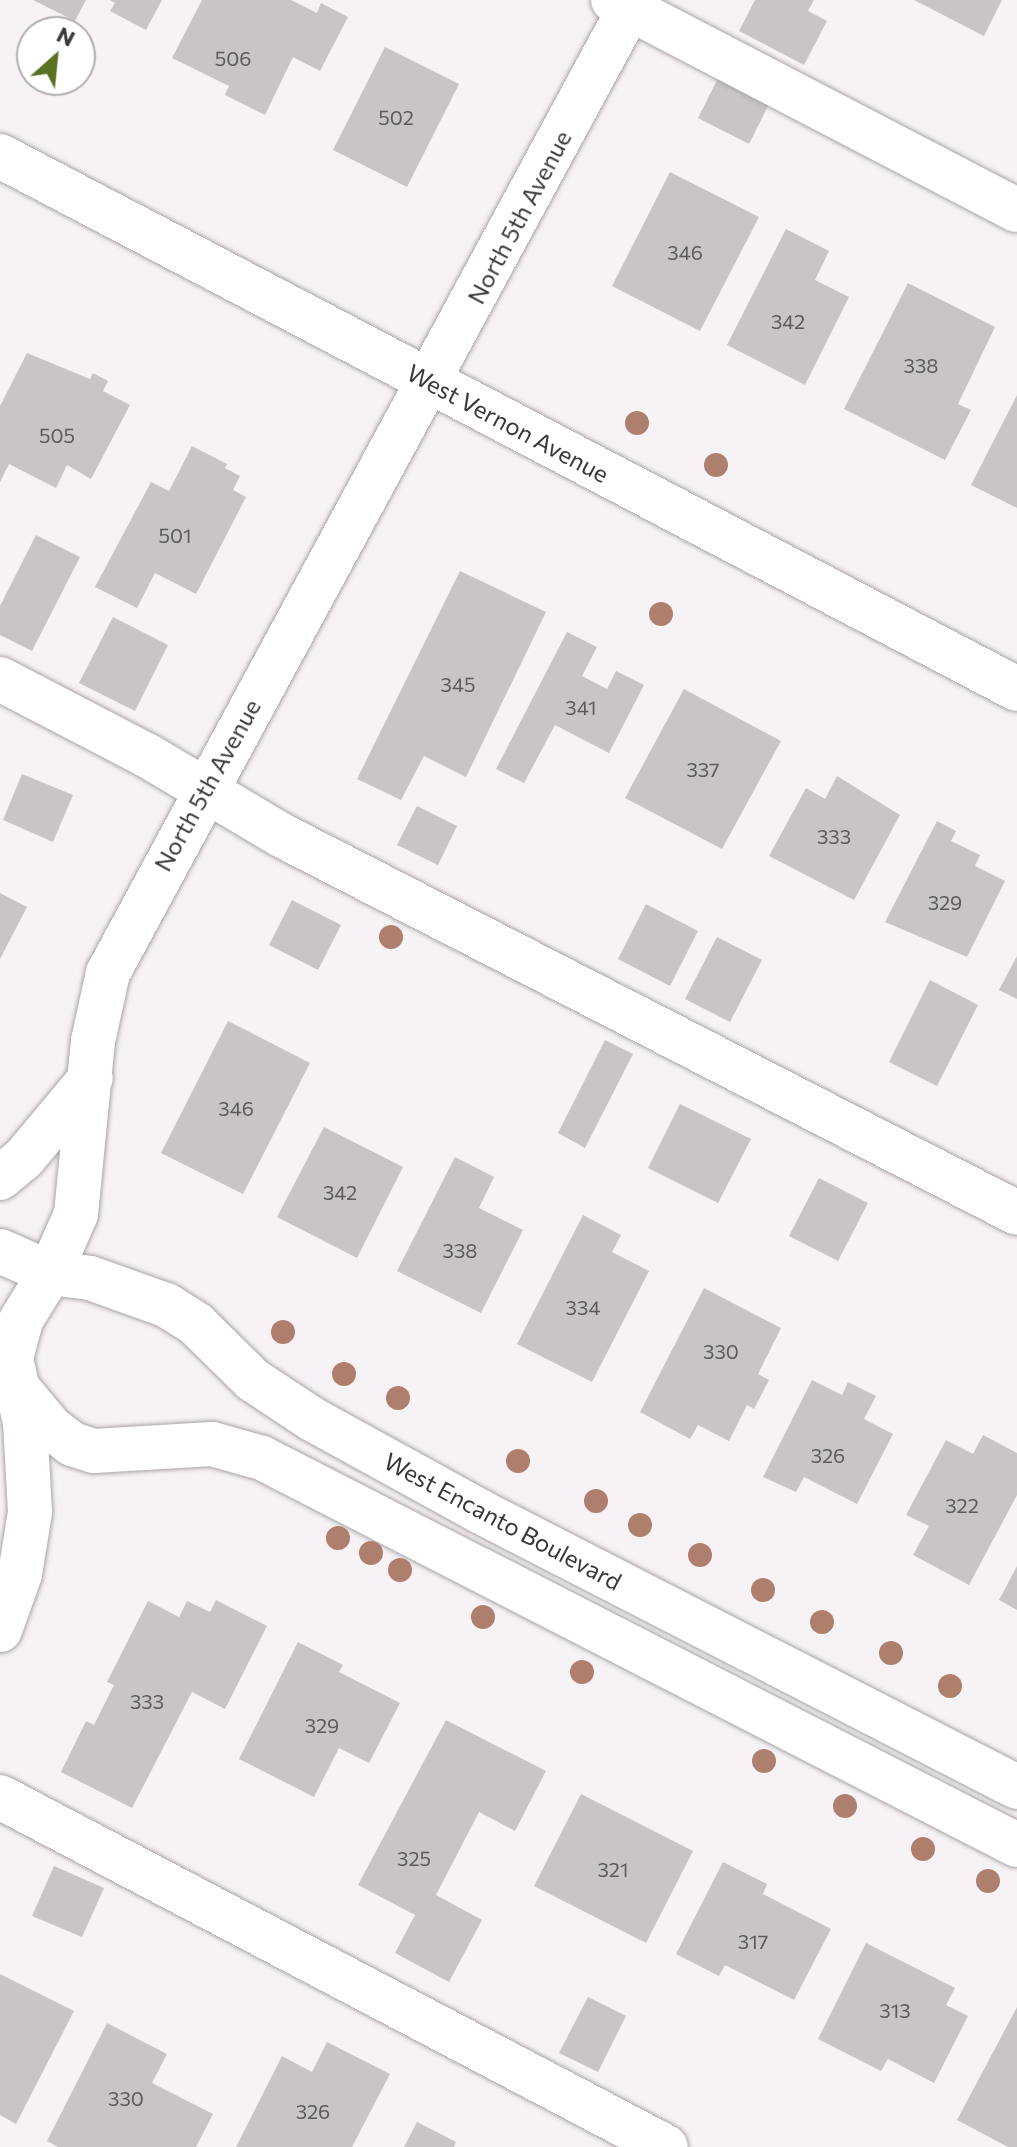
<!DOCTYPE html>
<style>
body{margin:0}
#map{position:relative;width:1017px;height:2147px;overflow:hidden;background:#f7f2f5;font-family:Commissioner,sans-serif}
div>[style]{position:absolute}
.building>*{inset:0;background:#c9c4c5}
.roads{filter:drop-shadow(0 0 2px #a9a5a7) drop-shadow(0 0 2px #a9a5a7)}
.minor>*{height:44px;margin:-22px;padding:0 22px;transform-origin:22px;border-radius:22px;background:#fff}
.trees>*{width:24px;height:24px;margin:-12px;border-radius:50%;background:#af7f6e}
span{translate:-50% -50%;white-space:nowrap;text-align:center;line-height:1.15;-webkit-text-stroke:8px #fff;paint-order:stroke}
.number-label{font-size:20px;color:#5d5a5b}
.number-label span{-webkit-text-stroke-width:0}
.street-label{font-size:24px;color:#393738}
.north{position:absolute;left:16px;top:16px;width:80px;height:80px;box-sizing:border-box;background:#fff;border:2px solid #b0afaf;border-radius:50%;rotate:27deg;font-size:22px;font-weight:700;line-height:32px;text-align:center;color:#393738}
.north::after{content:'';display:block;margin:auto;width:28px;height:36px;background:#5a7223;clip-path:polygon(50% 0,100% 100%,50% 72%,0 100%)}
</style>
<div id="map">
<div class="building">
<div style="clip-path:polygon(33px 0,86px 0,75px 21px)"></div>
<div style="clip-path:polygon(110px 0,162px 0,146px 30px,110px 11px,115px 3px)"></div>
<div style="clip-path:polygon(202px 0,291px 0,317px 13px,321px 3px,348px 17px,320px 71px,293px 57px,265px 115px,225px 95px,229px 86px,172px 58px)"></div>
<div style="clip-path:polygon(755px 0,814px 0,808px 11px,827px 21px,804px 65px,739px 31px)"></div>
<div style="clip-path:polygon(914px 0,1002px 0,984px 36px)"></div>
<div style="clip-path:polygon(385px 47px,459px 84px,407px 187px,333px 150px)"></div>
<div style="clip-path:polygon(721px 72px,772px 98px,749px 144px,698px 118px)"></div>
<div style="clip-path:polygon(670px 172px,759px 217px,700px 331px,612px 286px)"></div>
<div style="clip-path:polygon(786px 229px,829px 251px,815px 280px,849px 297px,805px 385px,727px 345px)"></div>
<div style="clip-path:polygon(908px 283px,995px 327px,958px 404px,971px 410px,945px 460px,844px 409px)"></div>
<div style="clip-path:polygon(27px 353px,90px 379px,93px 373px,108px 381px,103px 391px,130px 405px,91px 479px,67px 465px,56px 488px,9px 464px,0 482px,0 406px)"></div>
<div style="clip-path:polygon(1017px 395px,1017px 508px,971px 485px)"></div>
<div style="clip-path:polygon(192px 446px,227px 464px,225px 468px,240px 476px,233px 490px,246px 497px,196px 594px,155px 573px,137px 608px,95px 587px,151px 482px,169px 491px)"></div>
<div style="clip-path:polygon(36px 535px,80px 557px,32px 651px,0 635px,0 606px)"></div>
<div style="clip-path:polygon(460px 571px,546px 612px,466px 777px,424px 756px,401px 800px,357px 779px)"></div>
<div style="clip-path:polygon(113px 617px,168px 645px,135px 711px,79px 683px)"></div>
<div style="clip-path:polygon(567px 632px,597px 647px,582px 676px,607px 689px,616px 671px,644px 685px,609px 753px,555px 725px,524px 783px,496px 769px)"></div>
<div style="clip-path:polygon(684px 689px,781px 741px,722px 849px,625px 798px)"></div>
<div style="clip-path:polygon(22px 774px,73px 795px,53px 842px,3px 820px)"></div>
<div style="clip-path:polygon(837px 776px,900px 815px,854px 900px,769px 856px,806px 788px,825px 799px)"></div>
<div style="clip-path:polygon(417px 806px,457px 826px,438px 865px,397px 845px)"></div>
<div style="clip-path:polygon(937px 821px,956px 831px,951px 841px,980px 855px,975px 866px,1005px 881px,967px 957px,885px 922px)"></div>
<div style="clip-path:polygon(0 893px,27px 907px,0 959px)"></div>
<div style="clip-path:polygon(292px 900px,341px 925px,318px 970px,269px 945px)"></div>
<div style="clip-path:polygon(646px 904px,698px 931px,670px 986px,618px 959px)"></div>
<div style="clip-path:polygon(717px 937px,762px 960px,730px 1022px,685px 999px)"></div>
<div style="clip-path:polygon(1017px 956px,1017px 999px,999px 990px)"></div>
<div style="clip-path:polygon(930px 980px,978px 1005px,937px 1086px,889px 1062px)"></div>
<div style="clip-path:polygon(228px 1021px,310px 1063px,243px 1194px,161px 1153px)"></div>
<div style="clip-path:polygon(605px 1040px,633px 1054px,585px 1148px,558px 1133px)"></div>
<div style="clip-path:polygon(680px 1104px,751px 1139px,718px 1203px,648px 1168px)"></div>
<div style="clip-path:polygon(324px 1127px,403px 1167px,357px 1258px,277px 1217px)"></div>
<div style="clip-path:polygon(455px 1157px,494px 1177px,479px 1208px,523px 1230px,481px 1313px,397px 1271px)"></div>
<div style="clip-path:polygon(819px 1178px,868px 1203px,838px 1261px,789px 1236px)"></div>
<div style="clip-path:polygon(583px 1215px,621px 1235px,612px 1252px,649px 1271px,592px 1382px,517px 1344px)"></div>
<div style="clip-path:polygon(704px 1288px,781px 1328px,758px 1374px,769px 1380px,754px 1409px,747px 1405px,729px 1441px,698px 1425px,690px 1439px,640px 1412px)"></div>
<div style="clip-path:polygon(812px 1380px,842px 1395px,848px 1382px,876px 1396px,864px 1419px,893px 1434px,857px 1504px,804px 1477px,796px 1492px,763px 1477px)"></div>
<div style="clip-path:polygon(983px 1435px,1017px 1453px,1017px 1495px,969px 1585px,913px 1555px,929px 1526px,906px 1515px,946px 1440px,973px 1454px)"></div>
<div style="clip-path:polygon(1017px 1566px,1017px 1610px,999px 1600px)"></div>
<div style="clip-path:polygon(216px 1600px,267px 1626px,225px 1709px,192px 1692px,132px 1808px,61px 1772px,86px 1721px,94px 1725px,114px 1685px,107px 1682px,148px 1601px,179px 1617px,187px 1601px,210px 1612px)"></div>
<div style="clip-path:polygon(298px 1642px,343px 1665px,339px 1672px,400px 1703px,369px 1763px,339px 1748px,314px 1797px,239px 1759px)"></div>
<div style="clip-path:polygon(446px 1720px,546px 1771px,515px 1831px,479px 1812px,436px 1895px,482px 1920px,449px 1982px,395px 1953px,415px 1915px,358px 1885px)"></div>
<div style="clip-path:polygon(581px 1794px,693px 1851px,646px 1943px,534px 1886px)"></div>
<div style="clip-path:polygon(723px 1862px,767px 1884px,763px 1894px,831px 1929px,794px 2000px,725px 1965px,719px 1976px,676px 1954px)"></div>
<div style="clip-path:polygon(54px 1866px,104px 1888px,82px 1937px,32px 1916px)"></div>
<div style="clip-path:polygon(866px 1943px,955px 1988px,946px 2005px,968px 2016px,934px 2083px,888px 2059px,881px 2071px,818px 2039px)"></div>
<div style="clip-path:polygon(0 1974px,74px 2011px,16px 2124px,0 2115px)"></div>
<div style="clip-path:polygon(588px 1997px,626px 2016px,598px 2072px,559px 2053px)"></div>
<div style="clip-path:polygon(1017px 2007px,1017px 2147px,1008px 2147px,957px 2120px)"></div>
<div style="clip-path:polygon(107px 2023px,167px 2054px,152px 2083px,213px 2114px,196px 2147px,58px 2147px,47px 2141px)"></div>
<div style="clip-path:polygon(327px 2042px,390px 2074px,352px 2147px,236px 2147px,282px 2056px,312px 2072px)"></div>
<div style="clip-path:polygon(417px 2122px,456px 2142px,454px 2147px,404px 2147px)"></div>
</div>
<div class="roads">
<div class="minor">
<div style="left:613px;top:0;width:455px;rotate:27.5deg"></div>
<div style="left:0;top:156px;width:1148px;rotate:27.66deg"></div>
<div style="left:0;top:679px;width:167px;rotate:27.5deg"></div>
<div style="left:148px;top:756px;width:155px;rotate:30.7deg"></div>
<div style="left:281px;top:835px;width:827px;rotate:27.18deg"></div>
<div style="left:0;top:1178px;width:31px;rotate:-40deg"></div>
<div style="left:24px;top:1158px;width:104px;rotate:-50.1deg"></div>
<div style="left:0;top:1251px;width:55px;rotate:23.7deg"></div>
<div style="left:50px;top:1273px;width:40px;rotate:7.1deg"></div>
<div style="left:90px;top:1278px;width:81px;rotate:19.6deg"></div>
<div style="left:166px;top:1305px;width:36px;rotate:32deg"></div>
<div style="left:196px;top:1324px;width:80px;rotate:44.5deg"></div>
<div style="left:253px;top:1380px;width:71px;rotate:33.5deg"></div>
<div style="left:312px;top:1419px;width:193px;rotate:28.8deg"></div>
<div style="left:481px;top:1512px;width:602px;rotate:27.16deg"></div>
<div style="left:17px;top:1387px;width:53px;rotate:50.3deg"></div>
<div style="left:51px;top:1428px;width:26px;rotate:37deg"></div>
<div style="left:72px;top:1444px;width:23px;rotate:18deg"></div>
<div style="left:94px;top:1451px;width:118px;rotate:-3.4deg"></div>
<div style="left:212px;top:1444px;width:52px;rotate:15.6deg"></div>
<div style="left:262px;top:1458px;width:848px;rotate:27.14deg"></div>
<div style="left:0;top:1630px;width:59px;rotate:-70.3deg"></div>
<div style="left:20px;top:1574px;width:63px;rotate:-80.8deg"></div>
<div style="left:30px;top:1512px;width:89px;rotate:-93.2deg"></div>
<div style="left:25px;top:1423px;width:66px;rotate:-102.2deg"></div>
<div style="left:11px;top:1358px;width:39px;rotate:-75deg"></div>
<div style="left:21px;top:1320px;width:55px;rotate:-58.3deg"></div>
<div style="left:50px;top:1273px;width:64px;rotate:-66.2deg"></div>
<div style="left:76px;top:1214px;width:174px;rotate:-84.4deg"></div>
<div style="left:93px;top:1041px;width:70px;rotate:-77.6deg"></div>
<div style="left:108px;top:973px;width:1106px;rotate:-61.6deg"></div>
<div style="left:0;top:1797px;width:752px;rotate:27.72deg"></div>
</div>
</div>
<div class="trees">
<div style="left:637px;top:423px"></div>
<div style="left:716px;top:465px"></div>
<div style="left:661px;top:614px"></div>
<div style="left:391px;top:937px"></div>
<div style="left:283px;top:1332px"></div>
<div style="left:344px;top:1374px"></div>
<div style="left:398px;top:1398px"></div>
<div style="left:518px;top:1461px"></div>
<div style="left:596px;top:1501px"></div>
<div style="left:640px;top:1525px"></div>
<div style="left:338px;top:1538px"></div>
<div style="left:371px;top:1553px"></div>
<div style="left:700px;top:1555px"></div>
<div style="left:400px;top:1570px"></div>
<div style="left:763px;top:1590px"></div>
<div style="left:483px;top:1617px"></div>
<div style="left:822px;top:1622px"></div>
<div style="left:891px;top:1653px"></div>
<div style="left:582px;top:1672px"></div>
<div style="left:950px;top:1686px"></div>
<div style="left:764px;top:1761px"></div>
<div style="left:845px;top:1806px"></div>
<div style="left:923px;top:1849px"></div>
<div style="left:988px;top:1881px"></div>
</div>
<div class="number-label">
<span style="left:233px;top:58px">506</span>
<span style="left:396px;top:117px">502</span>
<span style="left:685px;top:252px">346</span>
<span style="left:788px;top:321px">342</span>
<span style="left:921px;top:365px">338</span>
<span style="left:57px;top:435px">505</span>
<span style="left:175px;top:535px">501</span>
<span style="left:458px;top:684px">345</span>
<span style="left:581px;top:707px">341</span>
<span style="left:703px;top:769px">337</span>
<span style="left:834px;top:836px">333</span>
<span style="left:945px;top:902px">329</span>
<span style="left:236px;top:1108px">346</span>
<span style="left:340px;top:1192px">342</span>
<span style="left:460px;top:1250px">338</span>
<span style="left:583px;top:1307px">334</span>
<span style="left:721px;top:1351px">330</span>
<span style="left:828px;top:1455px">326</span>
<span style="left:962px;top:1505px">322</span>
<span style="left:147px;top:1701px">333</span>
<span style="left:322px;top:1725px">329</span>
<span style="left:414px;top:1858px">325</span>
<span style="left:613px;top:1869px">321</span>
<span style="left:753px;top:1941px">317</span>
<span style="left:895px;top:2010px">313</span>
<span style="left:126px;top:2098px">330</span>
<span style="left:313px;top:2111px">326</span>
</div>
<div class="street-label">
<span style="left:519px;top:217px;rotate:-62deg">North 5th Avenue</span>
<span style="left:508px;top:423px;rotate:28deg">West Vernon Avenue</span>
<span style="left:207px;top:785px;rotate:-61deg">North 5th Avenue</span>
<span style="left:503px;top:1521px;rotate:28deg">West Encanto Boulevard</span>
</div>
<div class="north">N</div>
</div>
